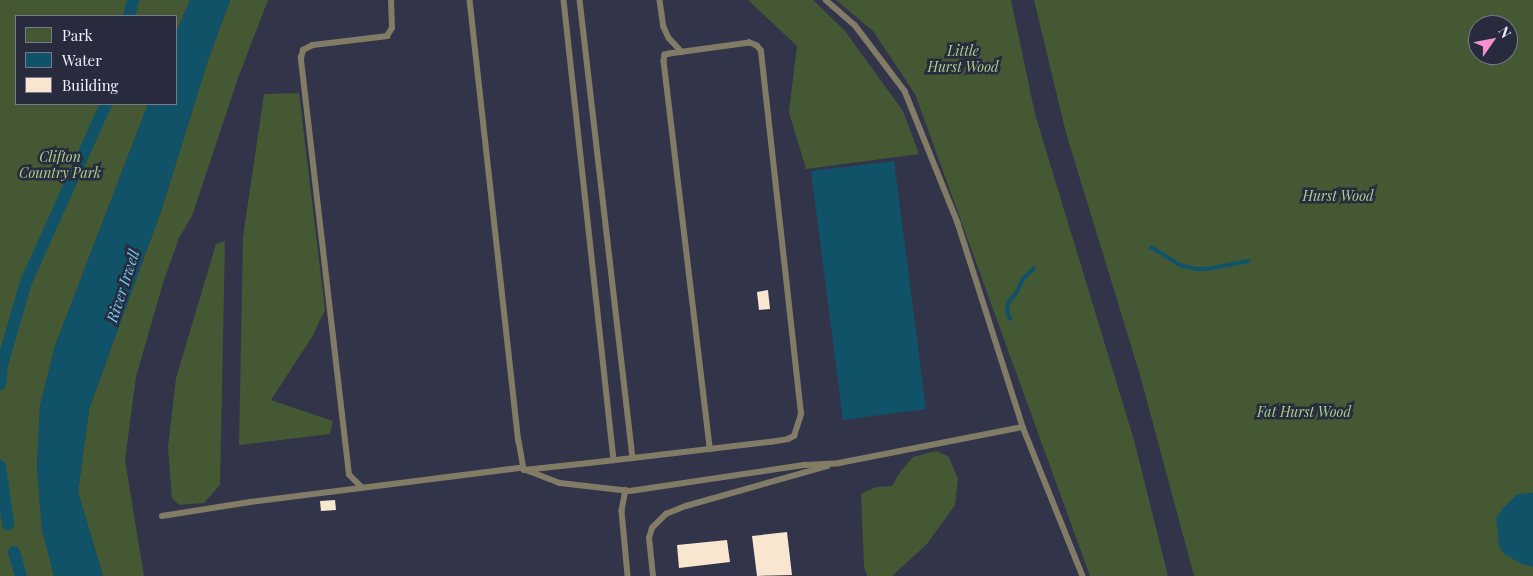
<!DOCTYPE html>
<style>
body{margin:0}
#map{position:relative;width:1533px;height:576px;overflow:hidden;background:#323549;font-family:"Playfair Display",serif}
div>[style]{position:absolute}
.green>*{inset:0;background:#445833}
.water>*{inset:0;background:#105268}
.stream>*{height:4px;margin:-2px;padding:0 2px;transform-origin:2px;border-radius:2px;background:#105268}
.canal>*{height:12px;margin:-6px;padding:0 6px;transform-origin:6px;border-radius:6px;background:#105268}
.building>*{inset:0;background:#f9e6d0}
.lane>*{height:5.5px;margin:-2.75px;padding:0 2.75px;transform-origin:2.75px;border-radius:2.75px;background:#827c66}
span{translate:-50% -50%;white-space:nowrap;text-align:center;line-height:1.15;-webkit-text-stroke:5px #282b3e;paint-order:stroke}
.park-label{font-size:14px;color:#aad08a;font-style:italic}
.water-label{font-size:15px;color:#76d3f7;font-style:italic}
.legend{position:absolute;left:15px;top:15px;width:162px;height:90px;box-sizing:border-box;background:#282b3e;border:1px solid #787a8b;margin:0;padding:6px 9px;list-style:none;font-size:15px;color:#eff1fe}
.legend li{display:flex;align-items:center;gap:10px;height:25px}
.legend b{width:25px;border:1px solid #787a8b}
.north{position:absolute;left:1468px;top:15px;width:50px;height:50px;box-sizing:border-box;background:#282b3e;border:1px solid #787a8b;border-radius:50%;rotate:57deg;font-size:14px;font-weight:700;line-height:20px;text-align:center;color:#eff1fe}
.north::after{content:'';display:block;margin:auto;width:18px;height:22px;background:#f690d0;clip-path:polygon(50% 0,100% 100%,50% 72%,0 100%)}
</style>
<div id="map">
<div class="green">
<div style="clip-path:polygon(0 0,190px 0,176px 33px,176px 16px,16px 16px,16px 104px,148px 104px,55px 346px,40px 406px,37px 469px,42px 529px,54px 576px,0 576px)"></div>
<div style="clip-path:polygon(230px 0,268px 0,238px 78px,192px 216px,179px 238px,163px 283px,136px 377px,125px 460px,144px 576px,103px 576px,78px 492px,89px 409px,162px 208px,208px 60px)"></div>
<div style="clip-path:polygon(748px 0,813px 0,845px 31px,903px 111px,919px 154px,806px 169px,789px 112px,797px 46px)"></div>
<div style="clip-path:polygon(836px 0,1011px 0,1035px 114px,1134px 440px,1168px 576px,1090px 576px,915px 94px,873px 31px)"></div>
<div style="clip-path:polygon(evenodd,1034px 0,1533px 0,1533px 576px,1194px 576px,1140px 375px,1066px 133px,1034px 0,1478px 25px,1508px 25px,1508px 55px,1478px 55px,1478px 25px)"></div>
<div style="clip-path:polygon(299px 93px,325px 310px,312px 337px,271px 400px,333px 421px,330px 434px,239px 445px,243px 237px,264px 94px)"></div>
<div style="clip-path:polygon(225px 241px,220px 485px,204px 503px,179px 505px,172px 498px,168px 447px,176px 378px,216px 244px)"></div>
<div style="clip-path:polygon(936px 451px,949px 457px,958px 479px,955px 505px,927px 544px,892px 576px,867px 576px,864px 567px,861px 494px,876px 487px,892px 486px,900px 472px,913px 457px)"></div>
</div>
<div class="water">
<div style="clip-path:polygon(190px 0,230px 0,208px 60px,162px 208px,89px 409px,78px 492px,103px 576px,54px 576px,42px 529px,37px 469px,40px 406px,55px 346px,148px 104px,176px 104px,176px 33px)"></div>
<div style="clip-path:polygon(894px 161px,926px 409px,843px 420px,811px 171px)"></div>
<div style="clip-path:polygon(1526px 493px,1533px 493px,1533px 567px,1522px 564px,1504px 554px,1499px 546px,1498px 535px,1496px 518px,1503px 508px,1516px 495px)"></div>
</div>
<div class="stream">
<div style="left:1151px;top:247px;width:34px;rotate:32deg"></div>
<div style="left:1180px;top:265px;width:16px;rotate:14deg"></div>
<div style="left:1196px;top:269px;width:11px"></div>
<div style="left:1207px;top:269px;width:42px;rotate:-11deg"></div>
<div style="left:1010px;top:319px;width:8px;rotate:-113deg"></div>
<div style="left:1007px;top:312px;width:9px;rotate:-84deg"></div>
<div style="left:1008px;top:303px;width:14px;rotate:-51deg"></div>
<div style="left:1017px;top:292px;width:13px;rotate:-67deg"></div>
<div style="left:1022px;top:280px;width:17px;rotate:-45deg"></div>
</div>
<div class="canal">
<div style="left:129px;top:16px;width:16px;rotate:-76deg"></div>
<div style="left:0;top:384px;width:19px;rotate:-84deg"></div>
<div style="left:2px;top:365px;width:86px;rotate:-73.9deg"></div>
<div style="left:26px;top:282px;width:195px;rotate:-65.8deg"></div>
<div style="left:0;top:466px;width:59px;rotate:82.1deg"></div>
<div style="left:14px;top:552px;width:25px;rotate:74deg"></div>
</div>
<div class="building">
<div style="clip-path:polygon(768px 290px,770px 309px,759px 310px,757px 292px)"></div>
<div style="clip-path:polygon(335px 500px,336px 510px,321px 511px,320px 501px)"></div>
<div style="clip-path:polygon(787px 532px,792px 575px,757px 576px,752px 536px)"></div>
<div style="clip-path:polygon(727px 540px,730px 562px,679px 568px,677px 545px)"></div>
</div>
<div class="lane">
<div style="left:470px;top:0;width:444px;rotate:83.7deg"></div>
<div style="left:519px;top:441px;width:29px;rotate:80deg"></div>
<div style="left:524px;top:470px;width:65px;rotate:-6.1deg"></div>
<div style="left:589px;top:463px;width:44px;rotate:-6.5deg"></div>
<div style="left:633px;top:458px;width:138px;rotate:-6.7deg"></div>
<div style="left:770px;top:442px;width:18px;rotate:-9deg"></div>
<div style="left:788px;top:439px;width:7px;rotate:-27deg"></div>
<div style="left:794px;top:436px;width:23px;rotate:-72deg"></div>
<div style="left:801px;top:414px;width:365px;rotate:-96.3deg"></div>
<div style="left:761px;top:51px;width:6px;rotate:-129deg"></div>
<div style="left:757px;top:46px;width:8px;rotate:-157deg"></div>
<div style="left:750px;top:43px;width:81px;rotate:172.2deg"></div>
<div style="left:670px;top:54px;width:5px;rotate:169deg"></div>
<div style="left:665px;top:55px;width:6px;rotate:99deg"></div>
<div style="left:664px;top:61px;width:391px;rotate:83.2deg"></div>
<div style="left:564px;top:0;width:463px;rotate:83.8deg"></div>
<div style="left:580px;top:0;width:461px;rotate:83.4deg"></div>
<div style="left:660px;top:0;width:27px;rotate:82deg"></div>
<div style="left:664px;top:27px;width:12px;rotate:66deg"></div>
<div style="left:669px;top:38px;width:19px;rotate:47deg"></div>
<div style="left:826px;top:0;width:38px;rotate:41deg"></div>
<div style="left:855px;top:25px;width:83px;rotate:52.9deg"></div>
<div style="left:905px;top:91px;width:142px;rotate:68.1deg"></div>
<div style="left:958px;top:223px;width:214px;rotate:72.3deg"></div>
<div style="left:1023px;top:427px;width:161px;rotate:68.1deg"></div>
<div style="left:362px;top:488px;width:18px;rotate:-135deg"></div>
<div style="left:349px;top:475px;width:420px;rotate:-96.6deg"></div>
<div style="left:301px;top:58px;width:8px;rotate:-76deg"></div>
<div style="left:303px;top:50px;width:11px;rotate:-27deg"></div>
<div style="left:313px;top:45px;width:75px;rotate:-6.9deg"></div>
<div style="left:387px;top:36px;width:9px;rotate:-58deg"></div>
<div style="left:392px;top:28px;width:28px;rotate:-92deg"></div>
<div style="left:626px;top:490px;width:21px;rotate:101deg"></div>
<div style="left:622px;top:511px;width:65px;rotate:84.7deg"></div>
<div style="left:162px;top:516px;width:89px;rotate:-9deg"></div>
<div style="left:250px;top:502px;width:273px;rotate:-7.2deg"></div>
<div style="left:521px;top:468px;width:42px;rotate:21deg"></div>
<div style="left:560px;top:483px;width:70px;rotate:6.5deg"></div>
<div style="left:630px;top:491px;width:177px;rotate:-8.5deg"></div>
<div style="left:805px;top:465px;width:34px;rotate:-3deg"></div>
<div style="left:839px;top:463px;width:187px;rotate:-11.1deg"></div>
<div style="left:653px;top:576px;width:38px;rotate:-96deg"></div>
<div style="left:649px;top:538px;width:10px;rotate:-73deg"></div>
<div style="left:652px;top:528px;width:20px;rotate:-45deg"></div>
<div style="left:666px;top:514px;width:22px;rotate:-22deg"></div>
<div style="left:686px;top:506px;width:147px;rotate:-15.8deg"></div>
</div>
<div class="park-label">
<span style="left:963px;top:59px">Little<br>Hurst Wood</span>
<span style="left:60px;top:165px">Clifton<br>Country Park</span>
<span style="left:1338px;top:196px">Hurst Wood</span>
<span style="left:1304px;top:412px">Fat Hurst Wood</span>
</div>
<div class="water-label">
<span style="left:123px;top:286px;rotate:-72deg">River Irwell</span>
</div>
<ul class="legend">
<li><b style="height:14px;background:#445833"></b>Park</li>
<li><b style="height:14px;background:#105268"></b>Water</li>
<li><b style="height:14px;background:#f9e6d0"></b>Building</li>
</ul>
<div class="north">N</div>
</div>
